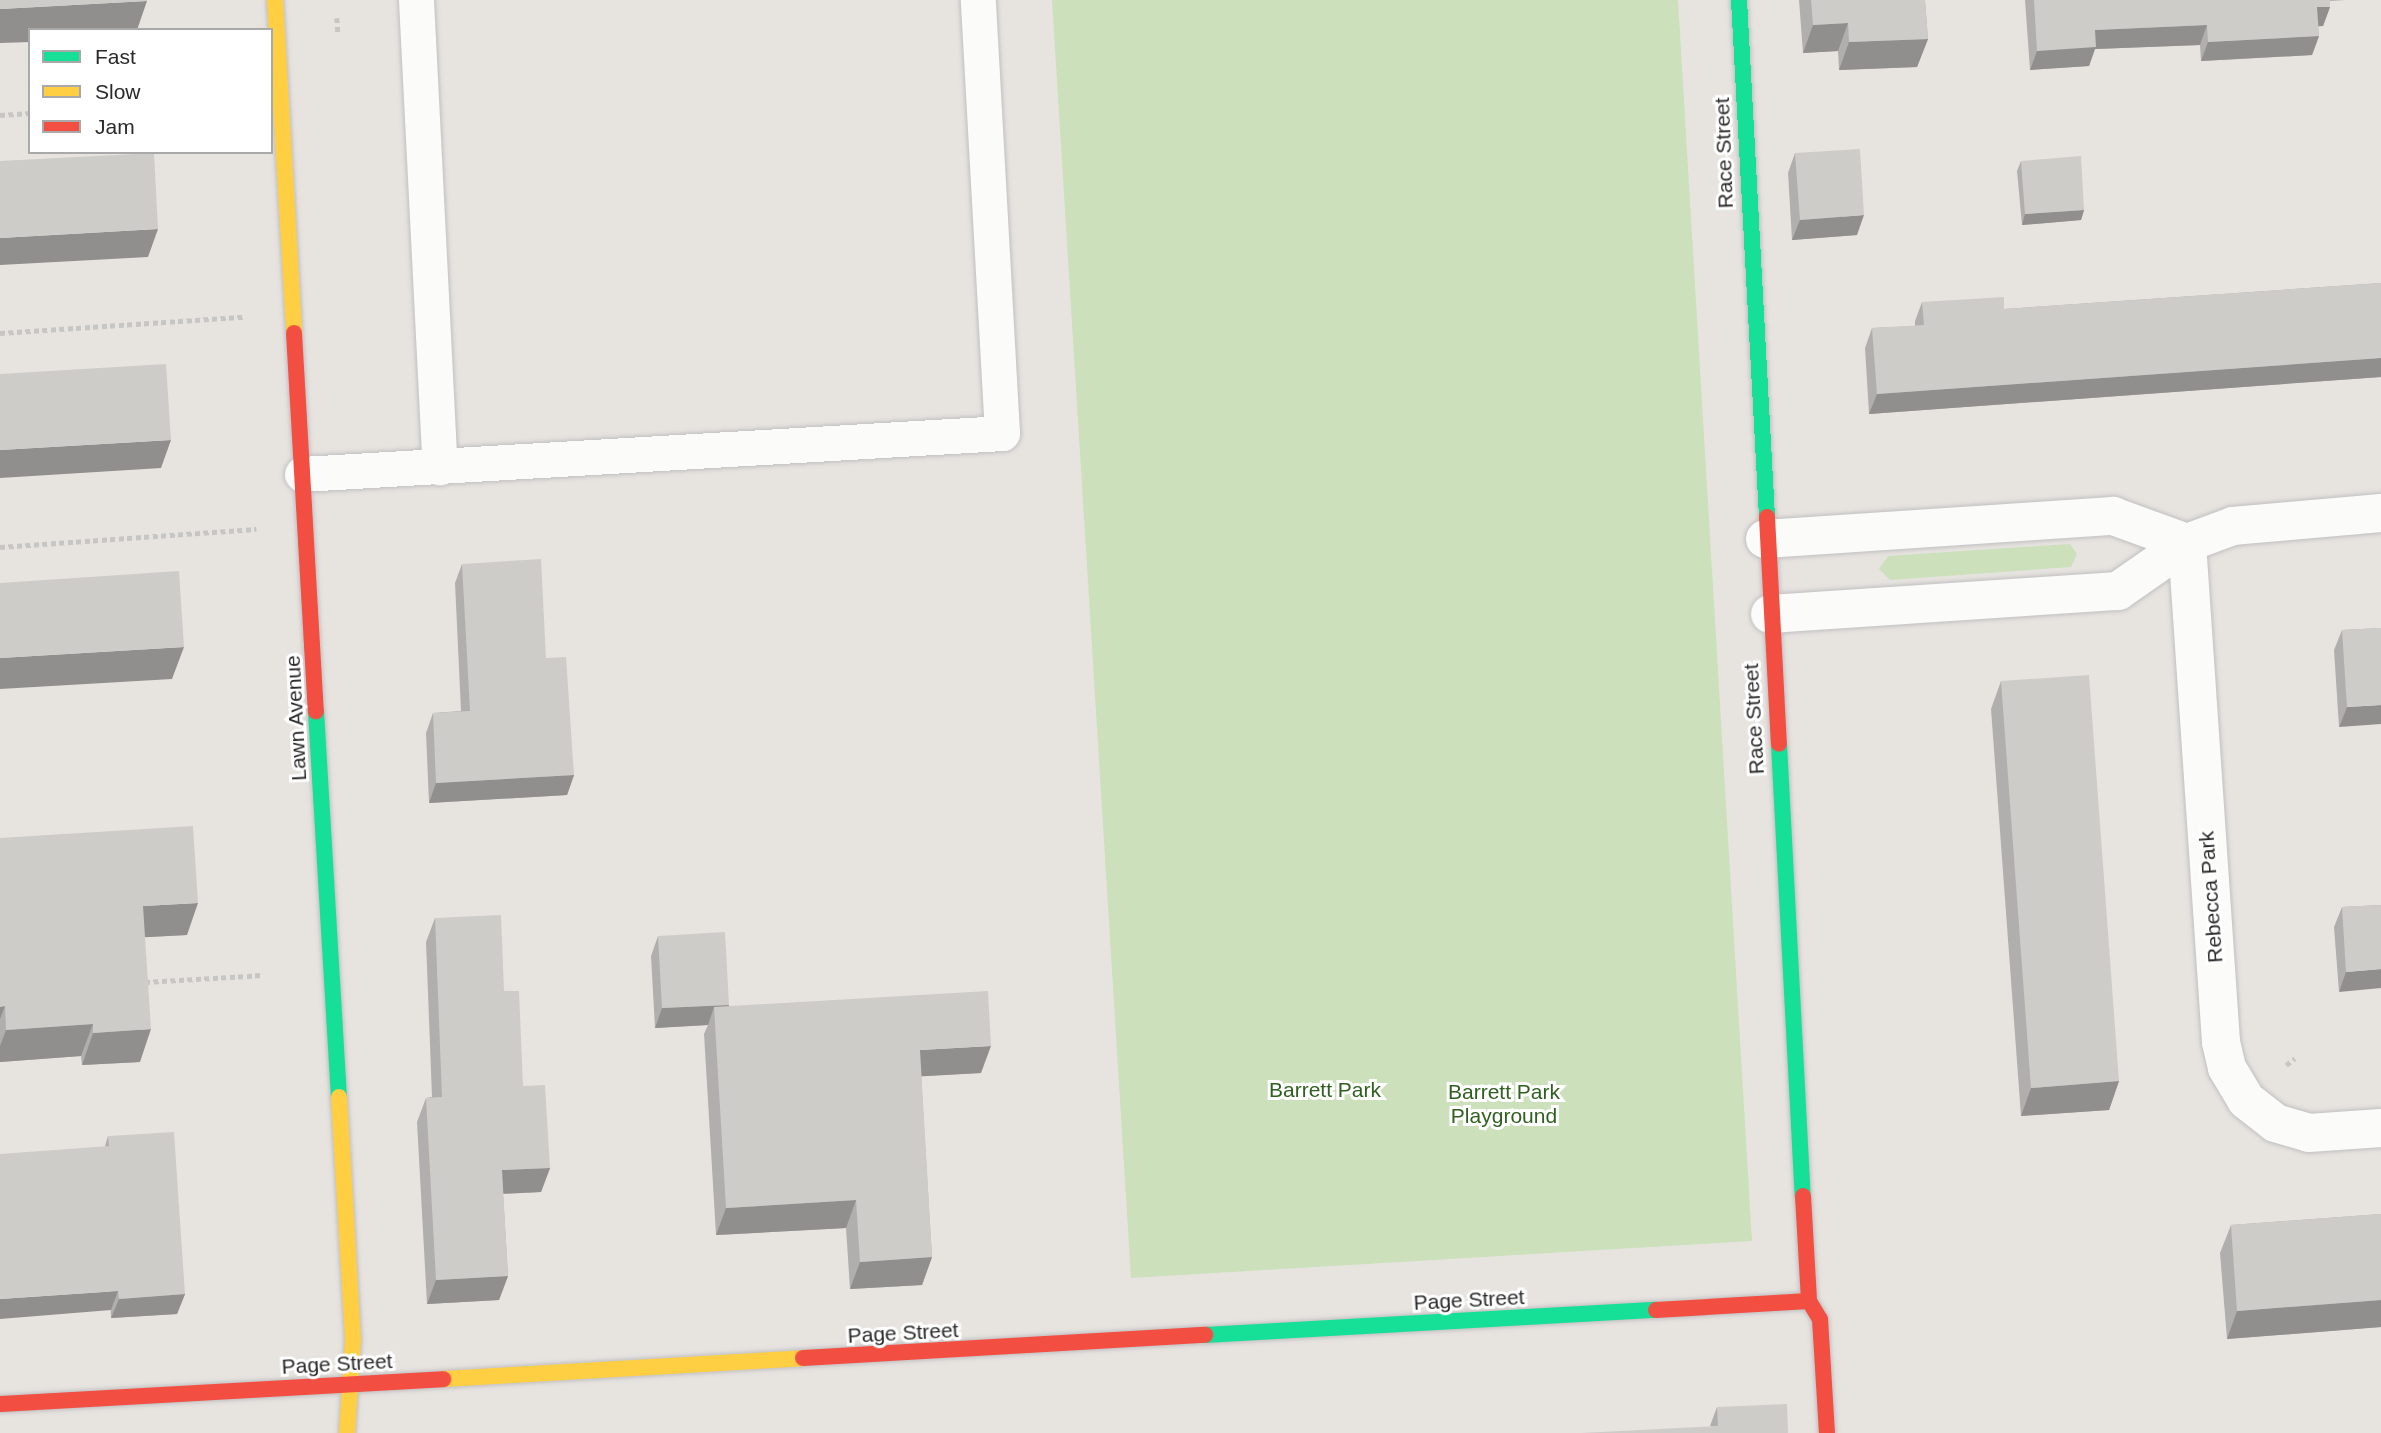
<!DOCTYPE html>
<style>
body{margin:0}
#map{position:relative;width:2381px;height:1433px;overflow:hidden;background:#e7e4e0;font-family:Arial,sans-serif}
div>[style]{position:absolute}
.green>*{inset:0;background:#cce0bc}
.path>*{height:4.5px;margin-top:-2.25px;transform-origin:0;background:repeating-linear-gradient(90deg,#c6c6c5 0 5px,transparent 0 8.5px)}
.roads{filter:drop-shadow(0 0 2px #c1c0c1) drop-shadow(0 0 2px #c1c0c1)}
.lane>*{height:35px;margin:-17.5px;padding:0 17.5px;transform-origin:17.5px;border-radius:17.5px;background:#fbfbfa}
.street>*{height:38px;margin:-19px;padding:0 19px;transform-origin:19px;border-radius:19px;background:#fbfbfa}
.fast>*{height:16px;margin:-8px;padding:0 8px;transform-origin:8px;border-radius:8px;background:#16e098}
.slow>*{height:16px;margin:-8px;padding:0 8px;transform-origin:8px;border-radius:8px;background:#ffcf43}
.jam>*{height:16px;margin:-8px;padding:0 8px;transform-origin:8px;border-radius:8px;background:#f24e42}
.wall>*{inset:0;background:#b1afad}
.shaded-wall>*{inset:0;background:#908f8d}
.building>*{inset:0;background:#ceccc9}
span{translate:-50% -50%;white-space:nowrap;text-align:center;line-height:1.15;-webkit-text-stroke:6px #fff;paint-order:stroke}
.street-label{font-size:21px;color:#292929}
.park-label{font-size:21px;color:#306020}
.legend{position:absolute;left:28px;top:28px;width:245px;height:126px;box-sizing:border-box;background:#fff;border:2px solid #a9a9a9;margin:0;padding:9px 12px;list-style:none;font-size:21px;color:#292929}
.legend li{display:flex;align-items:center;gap:14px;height:35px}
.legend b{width:35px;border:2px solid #a9a9a9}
</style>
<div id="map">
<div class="green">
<div style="clip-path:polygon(1052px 0,1678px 0,1752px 1241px,1131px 1278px)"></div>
<div style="clip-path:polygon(2070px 544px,2077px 554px,2071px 567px,1890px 580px,1879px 569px,1888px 556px)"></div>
</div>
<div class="path">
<div style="left:337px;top:18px;width:14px;rotate:86deg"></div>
<div style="left:0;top:115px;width:30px;rotate:-4deg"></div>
<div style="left:0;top:333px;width:244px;rotate:-3.8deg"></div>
<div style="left:0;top:547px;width:257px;rotate:-4deg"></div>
<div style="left:145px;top:982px;width:117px;rotate:-3.4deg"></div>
<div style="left:2286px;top:1065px;width:11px;rotate:-38deg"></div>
</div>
<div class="roads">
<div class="lane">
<div style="left:416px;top:0;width:468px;rotate:87.1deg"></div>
<div style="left:302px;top:474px;width:701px;rotate:-3.35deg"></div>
<div style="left:1002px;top:433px;width:434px;rotate:-93.2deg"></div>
</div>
<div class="street">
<div style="left:2381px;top:513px;width:149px;rotate:175deg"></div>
<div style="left:2233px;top:526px;width:49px;rotate:159.7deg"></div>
<div style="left:2187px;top:543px;width:500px;rotate:86.1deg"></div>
<div style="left:2221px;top:1042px;width:27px;rotate:77deg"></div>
<div style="left:2227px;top:1068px;width:37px;rotate:59deg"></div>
<div style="left:2246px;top:1100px;width:37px;rotate:38deg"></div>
<div style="left:2275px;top:1123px;width:35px;rotate:16deg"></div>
<div style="left:2309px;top:1133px;width:72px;rotate:-4deg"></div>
<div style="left:1765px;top:539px;width:349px;rotate:-3.8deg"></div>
<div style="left:2113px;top:516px;width:79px;rotate:20deg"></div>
<div style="left:1770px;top:614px;width:349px;rotate:-3.8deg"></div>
<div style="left:2118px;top:591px;width:84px;rotate:-34.8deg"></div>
</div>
<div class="fast">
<div style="left:1739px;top:0;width:518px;rotate:86.9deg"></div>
<div style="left:316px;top:711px;width:387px;rotate:86.6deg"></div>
<div style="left:1779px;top:744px;width:453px;rotate:87deg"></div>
<div style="left:1205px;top:1335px;width:452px;rotate:-3.2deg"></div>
</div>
<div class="slow">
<div style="left:275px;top:0;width:334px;rotate:86.7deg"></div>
<div style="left:339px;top:1097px;width:243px;rotate:86.7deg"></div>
<div style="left:353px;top:1340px;width:93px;rotate:93.7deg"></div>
<div style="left:443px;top:1379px;width:361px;rotate:-3.3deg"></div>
</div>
<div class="jam">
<div style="left:294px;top:333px;width:379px;rotate:86.7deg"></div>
<div style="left:1767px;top:517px;width:227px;rotate:87deg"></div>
<div style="left:1803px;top:1196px;width:105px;rotate:86.7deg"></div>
<div style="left:1809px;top:1301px;width:21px;rotate:59deg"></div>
<div style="left:1820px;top:1319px;width:114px;rotate:86.5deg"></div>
<div style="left:1656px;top:1310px;width:153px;rotate:-3.4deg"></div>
<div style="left:803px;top:1358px;width:403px;rotate:-3.3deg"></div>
<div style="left:0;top:1404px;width:444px;rotate:-3.2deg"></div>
</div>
</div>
<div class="wall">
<div style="clip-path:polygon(1799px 0,1925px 0,1928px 39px,1917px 67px,1839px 70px,1838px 51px,1803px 53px)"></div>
<div style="clip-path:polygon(2025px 0,2345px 0,2330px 1px,2330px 7px,2323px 26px,2318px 26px,2319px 36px,2312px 55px,2201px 61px,2200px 45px,2095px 49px,2089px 66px,2030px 70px)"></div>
<div style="clip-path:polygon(1795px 153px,1857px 235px,1792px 240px,1788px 173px)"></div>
<div style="clip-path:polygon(2021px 161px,2084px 210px,2081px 220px,2022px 225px,2017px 171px)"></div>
<div style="clip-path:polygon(2381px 283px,2381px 377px,1869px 414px,1865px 348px,1872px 328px,1915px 326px,1915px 321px,1922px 302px,2004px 309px)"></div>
<div style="clip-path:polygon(462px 564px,546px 658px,574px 775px,567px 795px,429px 803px,426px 733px,433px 713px,461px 711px,455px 583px)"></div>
<div style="clip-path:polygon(2381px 628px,2339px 727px,2334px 650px,2342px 630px)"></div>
<div style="clip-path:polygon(2001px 681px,2119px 1081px,2109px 1110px,2021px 1116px,1991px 709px)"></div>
<div style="clip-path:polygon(0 838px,187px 935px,145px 937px,140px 1062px,82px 1065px,81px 1056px,0 1062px)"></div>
<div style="clip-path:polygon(2381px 905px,2339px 992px,2334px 927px,2342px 907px)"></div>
<div style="clip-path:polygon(435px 918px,504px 991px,523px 1086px,550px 1168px,541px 1192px,503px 1194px,508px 1276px,499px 1300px,427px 1304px,417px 1122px,426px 1098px,432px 1097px,426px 942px)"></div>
<div style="clip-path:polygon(658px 936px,729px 1005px,728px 1006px,981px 1073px,921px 1076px,932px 1257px,922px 1285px,850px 1289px,846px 1228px,716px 1235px,704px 1034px,708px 1025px,655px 1028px,651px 956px)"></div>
<div style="clip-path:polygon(108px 1136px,185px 1294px,177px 1314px,111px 1318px,105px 1146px)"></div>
<div style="clip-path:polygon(2381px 1214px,2381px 1327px,2227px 1339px,2220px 1253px,2231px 1225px)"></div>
<div style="clip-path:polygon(1717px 1407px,1788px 1433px,1710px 1426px)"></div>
</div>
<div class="shaded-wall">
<div style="clip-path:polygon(147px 1px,137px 30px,30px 30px,30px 42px,0 43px,0 9px)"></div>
<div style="clip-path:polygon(2317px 7px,2330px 7px,2323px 26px,2310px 27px)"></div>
<div style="clip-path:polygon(1848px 23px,1838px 51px,1803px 53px,1813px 25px)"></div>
<div style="clip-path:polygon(2207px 25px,2200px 45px,2095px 49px,2089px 66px,2030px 70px,2037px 51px,2095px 30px)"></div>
<div style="clip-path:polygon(2319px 36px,2312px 55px,2201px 61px,2208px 42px)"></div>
<div style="clip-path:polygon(1928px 39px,1917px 67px,1839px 70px,1849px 42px)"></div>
<div style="clip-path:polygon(2084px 210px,2081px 220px,2022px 225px,2025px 214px)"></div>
<div style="clip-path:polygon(1864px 215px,1857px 235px,1792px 240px,1800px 220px)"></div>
<div style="clip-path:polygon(158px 229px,148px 257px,0 265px,0 238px)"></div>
<div style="clip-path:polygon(2381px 358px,2381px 377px,1869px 414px,1877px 394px)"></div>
<div style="clip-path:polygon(171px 440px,161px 468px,0 478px,0 450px)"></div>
<div style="clip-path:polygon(184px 647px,172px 679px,0 689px,0 658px)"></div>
<div style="clip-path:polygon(2381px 705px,2381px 724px,2339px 727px,2347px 707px)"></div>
<div style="clip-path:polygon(574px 775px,567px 795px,429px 803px,436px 783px)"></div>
<div style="clip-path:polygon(198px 903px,187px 935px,131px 938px,143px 906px)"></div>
<div style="clip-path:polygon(2381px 969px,2381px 988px,2339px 992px,2346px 972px)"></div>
<div style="clip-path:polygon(729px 1005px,722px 1025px,714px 1007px,708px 1025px,655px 1028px,662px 1008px)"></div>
<div style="clip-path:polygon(5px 1006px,0 1019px,0 1007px)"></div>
<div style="clip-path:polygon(93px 1024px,81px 1056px,0 1062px,0 1046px,6px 1030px)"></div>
<div style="clip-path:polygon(151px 1029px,140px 1062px,82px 1065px,93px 1033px)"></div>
<div style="clip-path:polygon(991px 1046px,981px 1073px,910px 1077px,920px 1050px)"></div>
<div style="clip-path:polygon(2119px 1081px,2109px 1110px,2021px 1116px,2031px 1088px)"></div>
<div style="clip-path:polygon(550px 1168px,541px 1192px,493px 1194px,502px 1170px)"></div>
<div style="clip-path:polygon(856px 1200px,846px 1228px,716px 1235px,726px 1208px)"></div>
<div style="clip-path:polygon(932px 1257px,922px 1285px,850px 1289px,860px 1262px)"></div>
<div style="clip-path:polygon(508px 1276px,499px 1300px,427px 1304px,436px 1280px)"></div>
<div style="clip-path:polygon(118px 1291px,111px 1310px,0 1319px,0 1299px)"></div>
<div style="clip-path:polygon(185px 1294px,177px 1314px,111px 1318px,119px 1299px)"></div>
<div style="clip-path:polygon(2381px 1300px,2381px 1327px,2227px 1339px,2237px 1311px)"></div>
</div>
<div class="building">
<div style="clip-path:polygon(0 0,147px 0,147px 1px,0 9px)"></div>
<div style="clip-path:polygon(1811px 0,1925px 0,1928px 39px,1849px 42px,1848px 23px,1813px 25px)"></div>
<div style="clip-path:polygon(2034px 0,2330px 0,2330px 7px,2317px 7px,2319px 36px,2208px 42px,2207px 25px,2095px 30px,2096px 47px,2037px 51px)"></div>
<div style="clip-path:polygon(1860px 149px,1864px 215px,1800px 220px,1795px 153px)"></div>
<div style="clip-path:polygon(154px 153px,158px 229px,0 238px,0 161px)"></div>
<div style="clip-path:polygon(2081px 156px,2084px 210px,2025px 214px,2021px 161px)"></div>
<div style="clip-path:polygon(2381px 283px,2381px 358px,1877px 394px,1872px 328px,1924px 325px,1922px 302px,2004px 297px,2004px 309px)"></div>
<div style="clip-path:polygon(166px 364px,171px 440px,0 450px,0 374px)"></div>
<div style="clip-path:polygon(541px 559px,546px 658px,566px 657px,574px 775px,436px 783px,433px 713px,470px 711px,462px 564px)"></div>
<div style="clip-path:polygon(179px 571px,184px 647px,0 658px,0 583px)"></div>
<div style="clip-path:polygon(2381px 628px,2381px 705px,2347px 707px,2342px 630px)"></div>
<div style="clip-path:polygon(2089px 675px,2119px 1081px,2031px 1088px,2001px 681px)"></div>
<div style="clip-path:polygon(193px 826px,198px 903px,143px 906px,151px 1029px,93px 1033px,93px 1024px,6px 1030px,5px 1006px,0 1007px,0 838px)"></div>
<div style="clip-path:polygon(2381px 905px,2381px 969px,2346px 972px,2342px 907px)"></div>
<div style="clip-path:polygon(501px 915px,504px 991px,519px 991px,523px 1086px,545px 1085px,550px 1168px,502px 1170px,508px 1276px,436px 1280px,426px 1098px,442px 1097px,435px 918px)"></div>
<div style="clip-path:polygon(725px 932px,729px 1005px,662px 1008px,658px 936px)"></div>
<div style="clip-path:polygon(988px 991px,991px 1046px,920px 1050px,932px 1257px,860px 1262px,856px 1200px,726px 1208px,714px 1007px)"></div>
<div style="clip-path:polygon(174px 1132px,185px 1294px,119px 1299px,118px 1291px,0 1299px,0 1154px,109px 1146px,108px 1136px)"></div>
<div style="clip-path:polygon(2381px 1214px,2381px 1300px,2237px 1311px,2231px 1225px)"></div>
<div style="clip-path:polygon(1787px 1404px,1788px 1433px,1581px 1433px,1718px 1426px,1717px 1407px)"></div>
</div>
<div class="street-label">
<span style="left:1724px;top:153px;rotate:-92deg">Race Street</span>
<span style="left:296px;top:718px;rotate:-93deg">Lawn Avenue</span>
<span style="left:1754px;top:719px;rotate:-93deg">Race Street</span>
<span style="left:2211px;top:897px;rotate:-94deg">Rebecca Park</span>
<span style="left:1469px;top:1300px;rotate:-3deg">Page Street</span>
<span style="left:903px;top:1333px;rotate:-3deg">Page Street</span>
<span style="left:337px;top:1364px;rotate:-3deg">Page Street</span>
</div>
<div class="park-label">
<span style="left:1325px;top:1090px">Barrett Park</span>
<span style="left:1504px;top:1104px">Barrett Park<br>Playground</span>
</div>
<ul class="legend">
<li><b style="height:9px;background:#16e098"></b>Fast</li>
<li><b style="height:9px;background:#ffcf43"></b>Slow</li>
<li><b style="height:9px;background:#f24e42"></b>Jam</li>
</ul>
</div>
